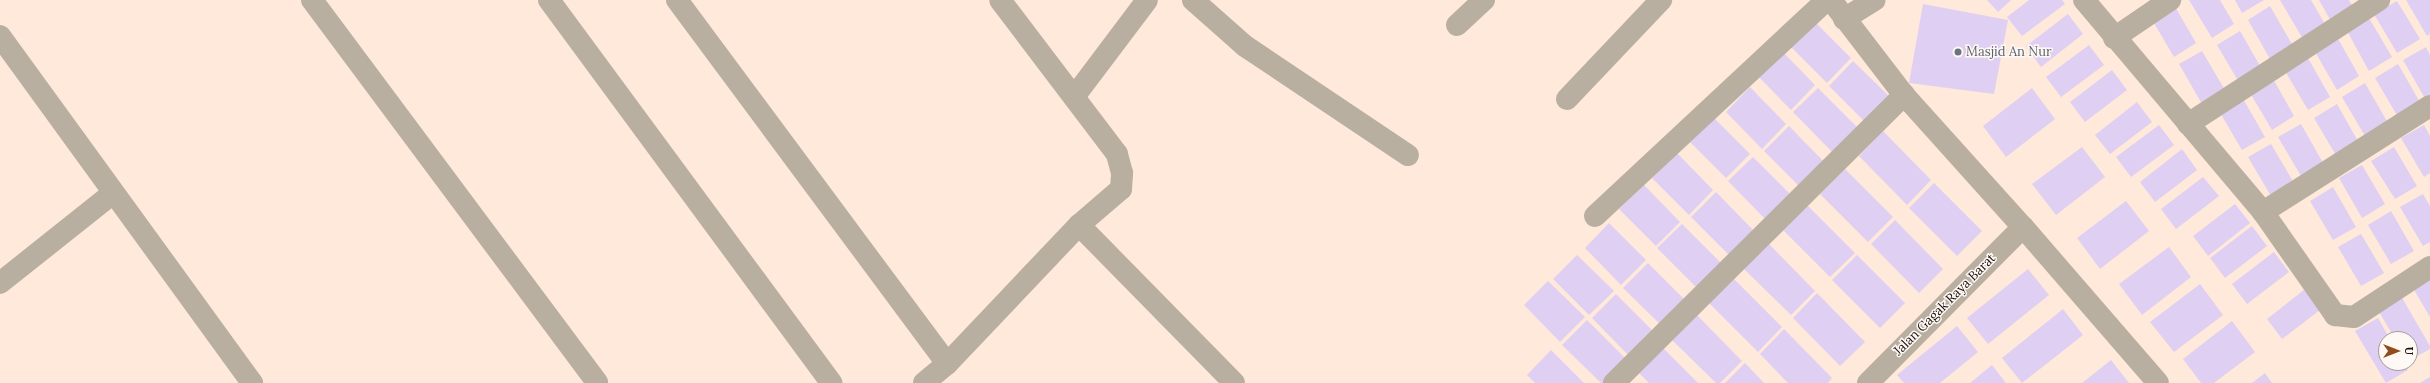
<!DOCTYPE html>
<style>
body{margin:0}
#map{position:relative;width:2430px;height:383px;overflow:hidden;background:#ffe9da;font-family:Lora,serif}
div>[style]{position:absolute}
.building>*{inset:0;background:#dfcff2}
.minor>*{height:22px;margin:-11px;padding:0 11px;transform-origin:11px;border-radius:11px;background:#b9afa1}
.dots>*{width:11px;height:11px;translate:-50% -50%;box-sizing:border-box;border:2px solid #fff9f6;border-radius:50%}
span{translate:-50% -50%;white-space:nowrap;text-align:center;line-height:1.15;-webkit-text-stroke:3px #fff9f6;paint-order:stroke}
.worship-label{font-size:13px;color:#5b616d}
.left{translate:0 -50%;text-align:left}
.street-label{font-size:13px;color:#1b120c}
.north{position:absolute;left:2378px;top:331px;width:40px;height:40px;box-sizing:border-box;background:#fff9f6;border:1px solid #a49d98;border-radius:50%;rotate:90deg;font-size:11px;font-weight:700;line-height:16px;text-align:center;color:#1b120c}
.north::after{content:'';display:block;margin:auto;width:14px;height:18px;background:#904d1c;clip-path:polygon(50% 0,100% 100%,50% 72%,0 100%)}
</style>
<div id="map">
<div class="building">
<div style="clip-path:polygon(1987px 0,2011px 0,1998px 12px)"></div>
<div style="clip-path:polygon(2029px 0,2062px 0,2065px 4px,2022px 36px,2007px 17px)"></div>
<div style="clip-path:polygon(2189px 0,2220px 0,2234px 24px,2212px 38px)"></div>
<div style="clip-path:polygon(2235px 0,2264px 0,2242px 13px)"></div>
<div style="clip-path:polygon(2280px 0,2311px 0,2326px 26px,2303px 39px)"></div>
<div style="clip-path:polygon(2319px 0,2349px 0,2356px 12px,2333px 25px)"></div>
<div style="clip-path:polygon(2406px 0,2430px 0,2430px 34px,2427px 36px)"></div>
<div style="clip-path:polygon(2397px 1px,2420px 39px,2397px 53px,2374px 14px)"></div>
<div style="clip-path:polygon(1923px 4px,2008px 20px,1994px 94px,1909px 83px)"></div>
<div style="clip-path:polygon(2174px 5px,2196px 43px,2174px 57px,2151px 18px)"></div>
<div style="clip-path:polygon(2270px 6px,2293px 46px,2270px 59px,2248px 20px)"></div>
<div style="clip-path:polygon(2068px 14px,2083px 34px,2041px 67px,2026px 46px)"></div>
<div style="clip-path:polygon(2369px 18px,2392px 57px,2369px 71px,2347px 31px)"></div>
<div style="clip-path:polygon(1815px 22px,1851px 58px,1827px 83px,1790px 46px)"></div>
<div style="clip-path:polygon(2240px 31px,2263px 71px,2240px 84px,2217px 45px)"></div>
<div style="clip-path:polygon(2337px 37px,2359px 76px,2337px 90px,2314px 50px)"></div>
<div style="clip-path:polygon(2089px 45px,2104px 65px,2061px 97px,2046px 77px)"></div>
<div style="clip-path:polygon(2426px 47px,2430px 55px,2430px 97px,2426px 100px,2403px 60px)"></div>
<div style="clip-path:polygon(1779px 48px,1815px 85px,1791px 110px,1755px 73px)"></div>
<div style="clip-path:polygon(2202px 51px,2225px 90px,2202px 104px,2179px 64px)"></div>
<div style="clip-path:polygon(2308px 58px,2330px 97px,2308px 110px,2285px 71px)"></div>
<div style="clip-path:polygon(1853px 61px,1895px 102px,1870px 127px,1829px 86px)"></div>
<div style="clip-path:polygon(2398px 64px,2421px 104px,2398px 117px,2375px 78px)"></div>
<div style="clip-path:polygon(2112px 70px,2127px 90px,2085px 122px,2070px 102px)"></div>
<div style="clip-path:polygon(2272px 77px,2294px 116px,2272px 130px,2249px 91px)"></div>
<div style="clip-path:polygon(2365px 83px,2388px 123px,2365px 136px,2342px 97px)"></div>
<div style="clip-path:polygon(1750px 87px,1786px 124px,1762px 149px,1726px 112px)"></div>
<div style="clip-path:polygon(1818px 88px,1859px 129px,1834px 154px,1793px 112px)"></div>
<div style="clip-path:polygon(2032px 88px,2055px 119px,2006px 157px,1983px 126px)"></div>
<div style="clip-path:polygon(2242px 97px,2265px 137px,2242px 150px,2219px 111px)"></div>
<div style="clip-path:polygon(2137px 102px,2152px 122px,2110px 154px,2095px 135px)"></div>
<div style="clip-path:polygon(2337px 104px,2359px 143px,2337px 157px,2314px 118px)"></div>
<div style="clip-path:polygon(1714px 118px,1750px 154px,1726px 178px,1690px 142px)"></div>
<div style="clip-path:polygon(2301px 124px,2323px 163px,2301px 176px,2278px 137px)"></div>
<div style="clip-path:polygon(2159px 125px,2174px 145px,2131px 177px,2116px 157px)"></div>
<div style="clip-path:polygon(2424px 125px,2430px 136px,2430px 173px,2424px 177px,2401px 138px)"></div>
<div style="clip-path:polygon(1789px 126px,1830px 168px,1805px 192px,1764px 151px)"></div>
<div style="clip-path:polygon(1883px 131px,1931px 180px,1907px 205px,1859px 156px)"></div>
<div style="clip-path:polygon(2271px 144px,2294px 183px,2271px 196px,2248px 157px)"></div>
<div style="clip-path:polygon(2082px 147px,2105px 177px,2056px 215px,2032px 184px)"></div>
<div style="clip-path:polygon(2394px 147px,2417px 186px,2395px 199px,2371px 161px)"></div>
<div style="clip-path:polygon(2182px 149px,2197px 170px,2155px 202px,2140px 182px)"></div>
<div style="clip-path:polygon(1677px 153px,1713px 190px,1689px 215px,1652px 178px)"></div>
<div style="clip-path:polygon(1753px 157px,1794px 198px,1769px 223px,1728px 181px)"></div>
<div style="clip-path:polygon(2362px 165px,2385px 204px,2362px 218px,2339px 178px)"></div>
<div style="clip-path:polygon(1845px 169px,1893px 217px,1868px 242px,1820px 194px)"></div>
<div style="clip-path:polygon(2203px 177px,2219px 196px,2176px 229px,2161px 209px)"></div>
<div style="clip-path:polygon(1934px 183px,1982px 231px,1957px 256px,1909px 208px)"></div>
<div style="clip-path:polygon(1644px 185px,1680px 222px,1656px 246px,1619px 209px)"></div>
<div style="clip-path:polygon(2333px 187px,2356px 227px,2333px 240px,2310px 201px)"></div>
<div style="clip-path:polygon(1716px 192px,1757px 234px,1732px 258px,1691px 217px)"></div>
<div style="clip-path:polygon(2423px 194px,2430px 206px,2430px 242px,2423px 246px,2400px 207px)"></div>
<div style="clip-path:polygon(2126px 201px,2149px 231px,2100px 269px,2077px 238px)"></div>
<div style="clip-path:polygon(1806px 204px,1855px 253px,1830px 277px,1782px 229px)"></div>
<div style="clip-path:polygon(2235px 204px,2250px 223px,2208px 256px,2193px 236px)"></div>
<div style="clip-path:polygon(2391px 211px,2414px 251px,2391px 264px,2368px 225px)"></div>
<div style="clip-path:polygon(1895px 220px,1943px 269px,1919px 293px,1871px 244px)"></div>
<div style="clip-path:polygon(1609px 223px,1646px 260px,1621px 285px,1585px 248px)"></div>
<div style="clip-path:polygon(1682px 224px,1723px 265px,1699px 290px,1657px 248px)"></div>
<div style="clip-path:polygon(2252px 226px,2267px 246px,2225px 278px,2210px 258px)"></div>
<div style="clip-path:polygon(2361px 234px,2384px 273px,2361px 286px,2338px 247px)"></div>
<div style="clip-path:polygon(1767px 242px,1815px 291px,1791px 315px,1742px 267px)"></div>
<div style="clip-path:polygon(2169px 247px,2191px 277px,2142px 315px,2119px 284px)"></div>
<div style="clip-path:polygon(2274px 252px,2289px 272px,2247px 304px,2232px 284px)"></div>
<div style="clip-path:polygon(1577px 255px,1614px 291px,1589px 315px,1553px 279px)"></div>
<div style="clip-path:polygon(1857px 255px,1905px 303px,1880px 328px,1832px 280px)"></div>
<div style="clip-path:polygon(1648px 263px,1690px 305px,1665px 329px,1623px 288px)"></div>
<div style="clip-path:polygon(2028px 269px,2049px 295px,1988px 344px,1967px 318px)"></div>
<div style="clip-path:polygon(2430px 277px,2430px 317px,2413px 288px)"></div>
<div style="clip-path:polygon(1734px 279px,1782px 327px,1758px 352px,1709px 303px)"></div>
<div style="clip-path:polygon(1548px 281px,1585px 317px,1560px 342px,1524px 305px)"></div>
<div style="clip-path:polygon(2200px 284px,2223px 315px,2174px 352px,2150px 322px)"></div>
<div style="clip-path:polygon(2309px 286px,2324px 307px,2282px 339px,2267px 319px)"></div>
<div style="clip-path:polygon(1817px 293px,1865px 342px,1840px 366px,1793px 318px)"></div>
<div style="clip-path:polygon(1616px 294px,1657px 335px,1633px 360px,1592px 318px)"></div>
<div style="clip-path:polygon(2401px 296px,2430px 346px,2430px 349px,2410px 360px,2410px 339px,2395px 339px,2378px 310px)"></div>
<div style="clip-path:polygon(2063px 309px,2083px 335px,2022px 383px,2002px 358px)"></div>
<div style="clip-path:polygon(1694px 312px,1742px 361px,1720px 383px,1716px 383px,1669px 337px)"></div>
<div style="clip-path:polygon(2378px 318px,2390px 339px,2386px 339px,2386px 363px,2404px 363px,2408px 370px,2386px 383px,2355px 331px)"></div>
<div style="clip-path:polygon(1587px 320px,1628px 361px,1607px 383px,1601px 383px,1562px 345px)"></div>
<div style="clip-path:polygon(2232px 321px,2255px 352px,2214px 383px,2201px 383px,2183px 359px)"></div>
<div style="clip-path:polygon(1957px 326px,1978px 352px,1940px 383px,1904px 383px,1897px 375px)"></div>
<div style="clip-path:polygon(1784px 329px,1832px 378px,1828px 383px,1788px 383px,1760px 354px)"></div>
<div style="clip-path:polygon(1662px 347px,1698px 383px,1649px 383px,1637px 371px)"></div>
<div style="clip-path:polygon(1551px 350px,1584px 383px,1535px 383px,1527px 375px)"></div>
<div style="clip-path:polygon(2111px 360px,2129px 383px,2082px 383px)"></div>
<div style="clip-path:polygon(1745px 363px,1764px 383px,1725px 383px)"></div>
<div style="clip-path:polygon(1992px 365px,2006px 383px,1970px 383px)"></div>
<div style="clip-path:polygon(2265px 373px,2272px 383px,2252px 383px)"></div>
<div style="clip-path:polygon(2430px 377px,2430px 383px,2420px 383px)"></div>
</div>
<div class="minor">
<div style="left:312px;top:0;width:477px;rotate:53.3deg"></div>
<div style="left:549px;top:0;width:476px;rotate:53.6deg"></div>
<div style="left:677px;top:0;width:453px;rotate:53.4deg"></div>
<div style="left:1193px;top:0;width:69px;rotate:41.5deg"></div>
<div style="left:1245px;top:46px;width:196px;rotate:33.8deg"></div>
<div style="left:1831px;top:0;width:120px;rotate:52.5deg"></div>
<div style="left:1904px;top:95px;width:178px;rotate:48deg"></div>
<div style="left:2023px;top:227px;width:206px;rotate:49.1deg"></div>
<div style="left:2084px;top:0;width:277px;rotate:49.8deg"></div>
<div style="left:2263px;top:212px;width:126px;rotate:55deg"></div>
<div style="left:2335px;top:315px;width:19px;rotate:6deg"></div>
<div style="left:2354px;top:317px;width:91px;rotate:-33.3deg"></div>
<div style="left:1844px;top:19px;width:36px;rotate:-32deg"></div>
<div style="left:1457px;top:25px;width:37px;rotate:-43deg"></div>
<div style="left:0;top:36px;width:429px;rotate:54deg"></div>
<div style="left:2114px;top:38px;width:68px;rotate:-34.2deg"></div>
<div style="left:1074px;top:97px;width:121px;rotate:-53deg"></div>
<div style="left:1567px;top:99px;width:137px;rotate:-46.5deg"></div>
<div style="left:2188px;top:124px;width:228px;rotate:-33deg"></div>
<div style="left:2263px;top:212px;width:198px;rotate:-32.4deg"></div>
<div style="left:1595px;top:216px;width:317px;rotate:-43deg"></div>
<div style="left:1079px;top:225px;width:221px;rotate:45.5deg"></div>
<div style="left:0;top:283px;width:144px;rotate:-38.5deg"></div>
<div style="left:924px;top:383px;width:30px;rotate:-40deg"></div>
<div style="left:947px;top:364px;width:192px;rotate:-46.5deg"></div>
<div style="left:1079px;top:225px;width:55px;rotate:-40.6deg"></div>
<div style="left:1121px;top:189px;width:16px;rotate:-86deg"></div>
<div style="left:1122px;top:173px;width:20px;rotate:-105deg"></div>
<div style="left:1117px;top:154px;width:193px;rotate:-127.2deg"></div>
<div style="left:1614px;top:383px;width:409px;rotate:-44.8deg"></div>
<div style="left:1868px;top:383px;width:220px;rotate:-45.2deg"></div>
</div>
<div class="dots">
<div style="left:1958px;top:52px;background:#6b7280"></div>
</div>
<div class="worship-label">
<span class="left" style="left:1966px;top:52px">Masjid An Nur</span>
</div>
<div class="street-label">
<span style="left:1945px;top:305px;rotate:-45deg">Jalan Gagak Raya Barat</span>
</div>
<div class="north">U</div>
</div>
